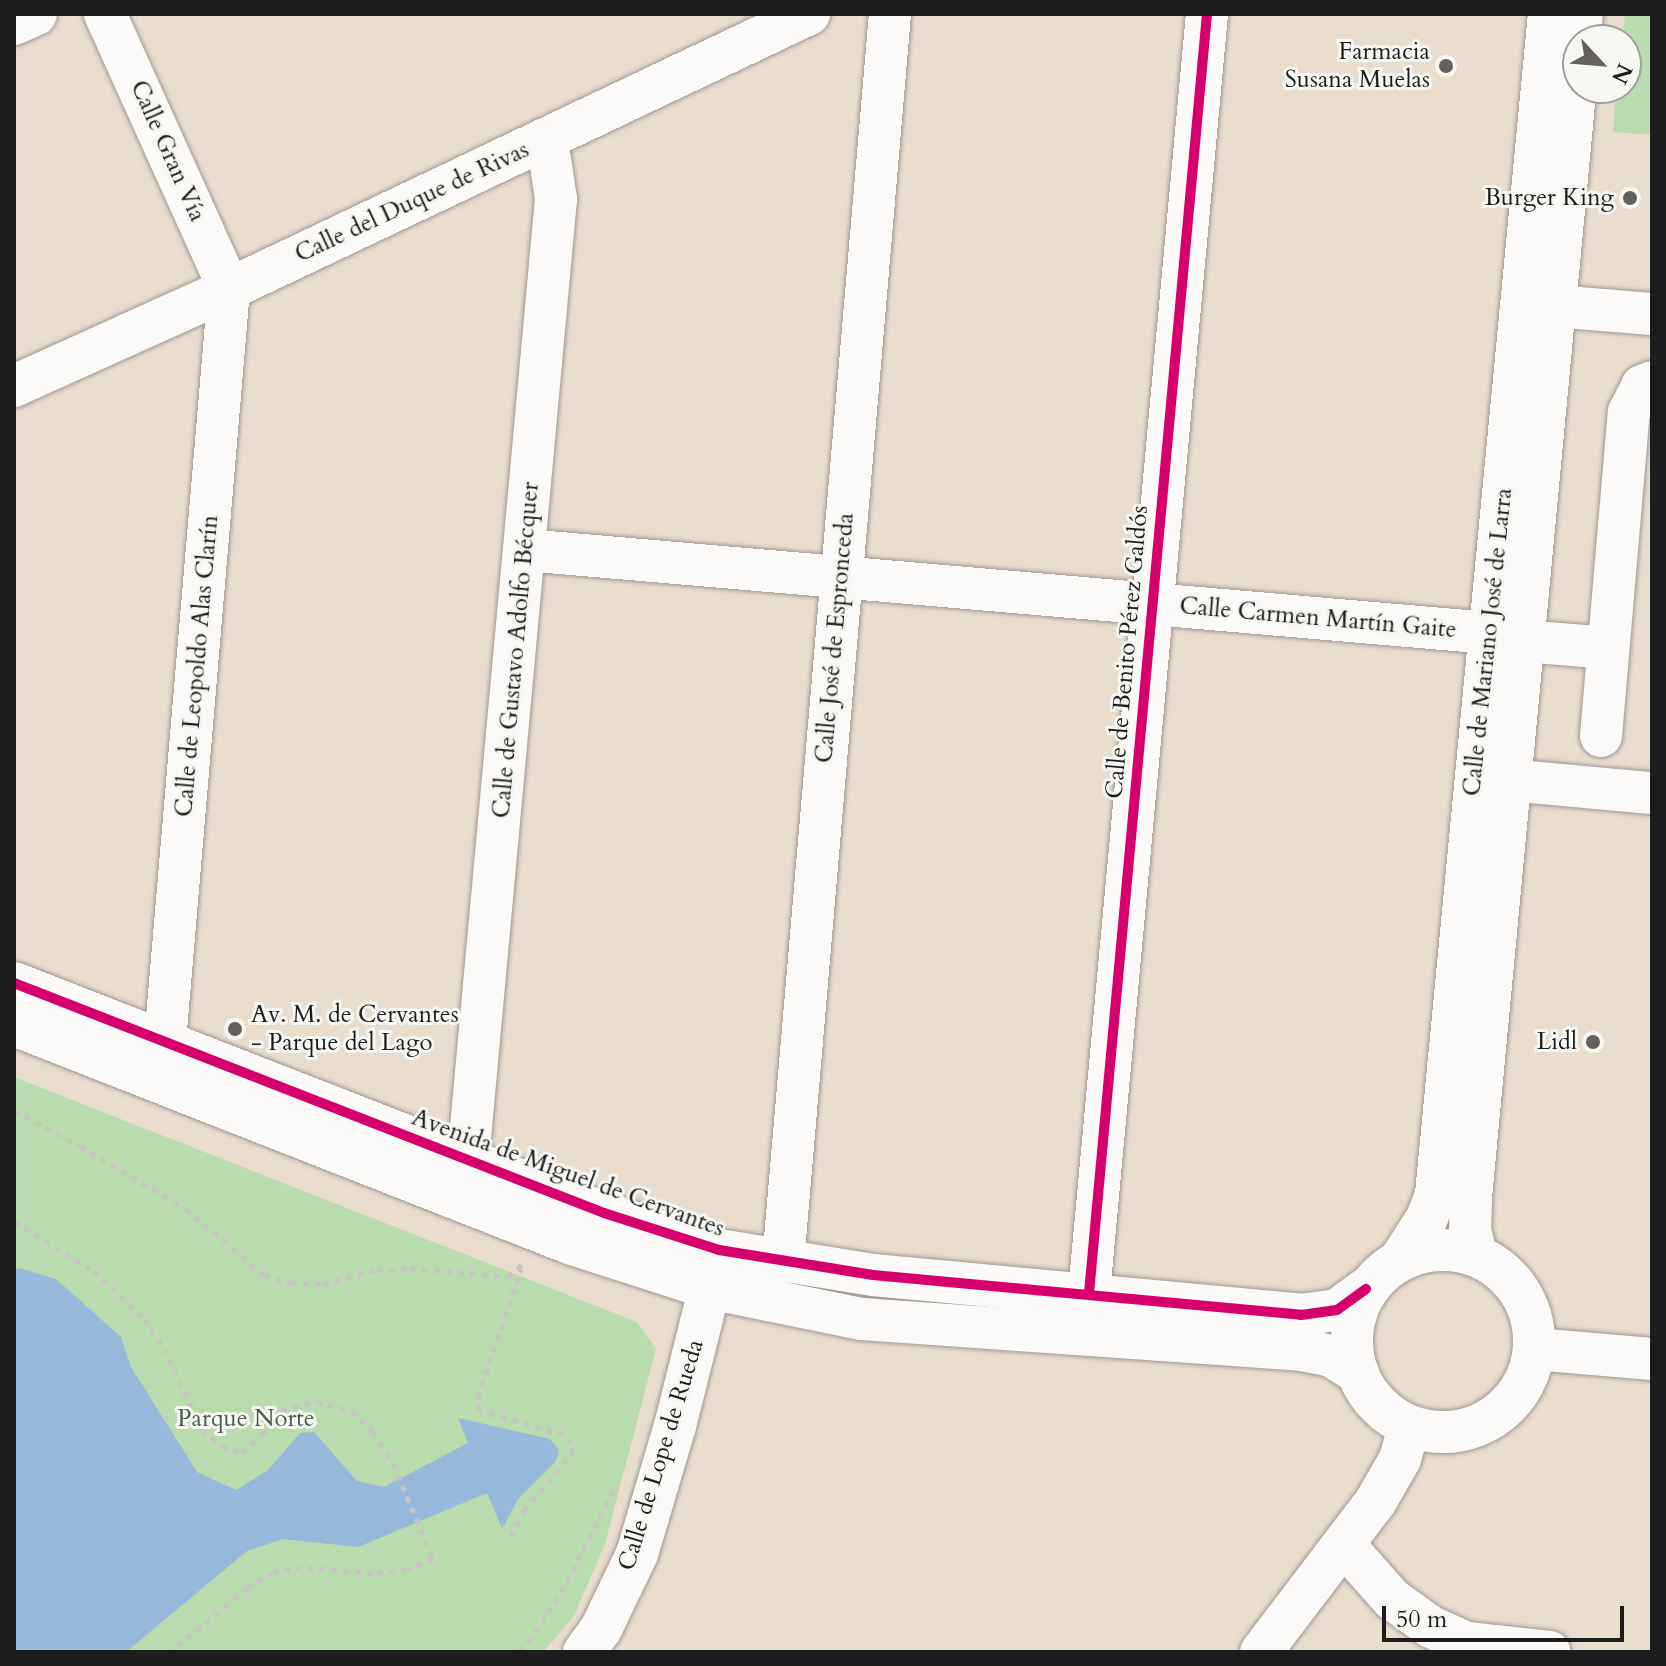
<!DOCTYPE html>
<meta charset="utf-8">
<style>
body{margin:0}
#map{position:relative;width:1666px;height:1666px;overflow:hidden;background:#e9ddcf;font-family:Cardo,serif}
div>[style]{position:absolute}
.green>*{inset:0;background:#badbad}
.water>*{inset:0;background:#96b9dc}
.path>*{height:5px;margin-top:-2.5px;transform-origin:0;background:repeating-linear-gradient(90deg,#c7c4c1 0 6px,transparent 0 12px)}
.roads{filter:drop-shadow(0 0 2px #9f9890) drop-shadow(0 0 2px #9f9890)}
.minor>*{height:42px;margin:-21px;padding:0 21px;transform-origin:21px;border-radius:21px;background:#fcfaf8}
.minor>.ring{margin:-21px;padding:0;box-sizing:content-box;background:none;border:42px solid #fcfaf8;border-radius:50%}
.cycleway>*{height:10px;margin:-5px;padding:0 5px;transform-origin:5px;border-radius:5px;background:#d6006c}
.dots>*{width:22px;height:22px;translate:-50% -50%;box-sizing:border-box;border:4px solid #f6f6f2;border-radius:50%}
span{translate:-50% -50%;white-space:nowrap;text-align:center;line-height:1.15;-webkit-text-stroke:6px #f6f6f2;paint-order:stroke}
.poi-label{font-size:24px;color:#1c1c1c}
.right{translate:-100% -50%;text-align:right}
.left{translate:0 -50%;text-align:left}
.street-label{font-size:24px;color:#1c1c1c}
.park-label{font-size:24px;color:#465e45}
.frame{position:absolute;inset:0;border:16px solid #1c1c1c;pointer-events:none}
.north{position:absolute;left:1562px;top:24px;width:80px;height:80px;box-sizing:border-box;background:#f6f6f2;border:2px solid #9f9f9c;border-radius:50%;rotate:116deg;font-size:22px;font-weight:700;line-height:32px;text-align:center;color:#1c1c1c}
.north::after{content:'';display:block;margin:auto;width:28px;height:36px;background:#64605b;clip-path:polygon(50% 0,100% 100%,50% 72%,0 100%)}
.scale{position:absolute;left:1382px;top:1606px;width:242px;height:36px;box-sizing:border-box;border:4px solid #1c1c1c;border-top:0;padding-left:10px;font-size:24px;line-height:28px;white-space:nowrap;color:#1c1c1c;-webkit-text-stroke:6px #f6f6f2;paint-order:stroke}
</style>
<div id="map">
<div class="green">
<div style="clip-path:polygon(1625px 14px,1652px 14px,1652px 135px,1613px 132px,1617px 88px,1626px 88px,1626px 40px,1622px 40px)"></div>
<div style="clip-path:polygon(14px 1077px,637px 1322px,656px 1349px,605px 1544px,574px 1616px,543px 1652px,14px 1652px)"></div>
</div>
<div class="water">
<div style="clip-path:polygon(19px 1268px,56px 1279px,121px 1337px,131px 1367px,197px 1472px,236px 1490px,268px 1470px,300px 1433px,314px 1432px,357px 1481px,384px 1487px,468px 1443px,458px 1418px,550px 1439px,559px 1450px,556px 1461px,518px 1499px,502px 1529px,487px 1493px,358px 1547px,283px 1539px,247px 1551px,126px 1652px,14px 1652px,14px 1270px)"></div>
</div>
<div class="path">
<div style="left:14px;top:1111px;width:75px;rotate:27.9deg"></div>
<div style="left:80px;top:1146px;width:123px;rotate:30.7deg"></div>
<div style="left:186px;top:1209px;width:102px;rotate:40.2deg"></div>
<div style="left:264px;top:1275px;width:28px;rotate:17deg"></div>
<div style="left:291px;top:1283px;width:32px;rotate:2deg"></div>
<div style="left:323px;top:1284px;width:56px;rotate:-14.5deg"></div>
<div style="left:377px;top:1270px;width:33px;rotate:-3deg"></div>
<div style="left:410px;top:1268px;width:98px;rotate:5.2deg"></div>
<div style="left:508px;top:1277px;width:18px;rotate:-41deg"></div>
<div style="left:14px;top:1222px;width:94px;rotate:31.5deg"></div>
<div style="left:94px;top:1271px;width:69px;rotate:43.8deg"></div>
<div style="left:144px;top:1319px;width:35px;rotate:55deg"></div>
<div style="left:164px;top:1348px;width:90px;rotate:65.1deg"></div>
<div style="left:202px;top:1430px;width:26px;rotate:40deg"></div>
<div style="left:222px;top:1447px;width:21px;rotate:14deg"></div>
<div style="left:242px;top:1452px;width:26px;rotate:-40deg"></div>
<div style="left:262px;top:1435px;width:31px;rotate:-53deg"></div>
<div style="left:281px;top:1410px;width:36px;rotate:-13deg"></div>
<div style="left:316px;top:1402px;width:37px;rotate:14deg"></div>
<div style="left:352px;top:1411px;width:30px;rotate:45deg"></div>
<div style="left:373px;top:1432px;width:37px;rotate:57deg"></div>
<div style="left:393px;top:1463px;width:104px;rotate:67.4deg"></div>
<div style="left:433px;top:1559px;width:28px;rotate:159deg"></div>
<div style="left:407px;top:1569px;width:34px;rotate:173deg"></div>
<div style="left:373px;top:1573px;width:71px;rotate:-175.2deg"></div>
<div style="left:302px;top:1567px;width:29px;rotate:170deg"></div>
<div style="left:273px;top:1572px;width:31px;rotate:148deg"></div>
<div style="left:247px;top:1588px;width:99px;rotate:139.9deg"></div>
<div style="left:511px;top:1536px;width:29px;rotate:-63deg"></div>
<div style="left:524px;top:1510px;width:74px;rotate:-49.4deg"></div>
<div style="left:572px;top:1454px;width:11px;rotate:-90deg"></div>
<div style="left:572px;top:1443px;width:12px;rotate:-132deg"></div>
<div style="left:564px;top:1434px;width:88px;rotate:-164.9deg"></div>
<div style="left:479px;top:1411px;width:14px;rotate:-94deg"></div>
<div style="left:478px;top:1397px;width:135px;rotate:-71.4deg"></div>
<div style="left:519px;top:1652px;width:14px;rotate:-45deg"></div>
<div style="left:529px;top:1642px;width:59px;rotate:-57.4deg"></div>
<div style="left:561px;top:1592px;width:119px;rotate:-62.6deg"></div>
</div>
<div class="roads">
<div class="minor">
<div style="left:105px;top:14px;width:302px;rotate:65.7deg"></div>
<div style="left:229px;top:289px;width:756px;rotate:94.86deg"></div>
<div style="left:14px;top:24px;width:24px;rotate:-24deg"></div>
<div style="left:1580px;top:40px;width:26px;rotate:-86deg"></div>
<div style="left:1554px;top:306px;width:98px;rotate:4.7deg"></div>
<div style="left:14px;top:386px;width:236px;rotate:-24.3deg"></div>
<div style="left:229px;top:289px;width:642px;rotate:-25.37deg"></div>
<div style="left:525px;top:550px;width:968px;rotate:4.92deg"></div>
<div style="left:1523px;top:641px;width:85px;rotate:4.7deg"></div>
<div style="left:1601px;top:736px;width:325px;rotate:-85.1deg"></div>
<div style="left:1629px;top:412px;width:29px;rotate:-63deg"></div>
<div style="left:1642px;top:386px;width:11px;rotate:-22deg"></div>
<div style="left:1508px;top:780px;width:145px;rotate:5.2deg"></div>
<div style="left:14px;top:983px;width:633px;rotate:21.3deg"></div>
<div style="left:604px;top:1213px;width:121px;rotate:17.8deg"></div>
<div style="left:719px;top:1250px;width:156px;rotate:9.2deg"></div>
<div style="left:873px;top:1275px;width:430px;rotate:5.3deg"></div>
<div style="left:1301px;top:1315px;width:36px;rotate:-8deg"></div>
<div style="left:1337px;top:1310px;width:36px;rotate:-36deg"></div>
<div style="left:14px;top:1025px;width:599px;rotate:21.43deg"></div>
<div style="left:572px;top:1244px;width:144px;rotate:17.8deg"></div>
<div style="left:709px;top:1288px;width:156px;rotate:11.5deg"></div>
<div style="left:862px;top:1319px;width:440px;rotate:4deg"></div>
<div style="left:1301px;top:1350px;width:31px;rotate:11deg"></div>
<div style="left:1331px;top:1356px;width:32px;rotate:32deg"></div>
<div style="left:468px;top:1160px;width:965px;rotate:-84.77deg"></div>
<div style="left:556px;top:199px;width:40px;rotate:-98.5deg"></div>
<div style="left:550px;top:159px;width:20px;rotate:-110deg"></div>
<div class="ring" style="left:1352px;top:1250px;width:140px;height:140px"></div>
<div style="left:1476px;top:1254px;width:25px;rotate:-104deg"></div>
<div style="left:1470px;top:1230px;width:33px;rotate:-88deg"></div>
<div style="left:1471px;top:1197px;width:1142px;rotate:-84.62deg"></div>
<div style="left:1400px;top:1260px;width:50px;rotate:-57.3deg"></div>
<div style="left:1427px;top:1218px;width:26px;rotate:-69deg"></div>
<div style="left:1436px;top:1194px;width:1185px;rotate:-84.53deg"></div>
<div style="left:783px;top:1262px;width:1253px;rotate:-85.1deg"></div>
<div style="left:1089px;top:1293px;width:1284px;rotate:-84.73deg"></div>
<div style="left:1535px;top:1349px;width:117px;rotate:4.9deg"></div>
<div style="left:1345px;top:1546px;width:71px;rotate:48.4deg"></div>
<div style="left:1392px;top:1599px;width:48px;rotate:35.7deg"></div>
<div style="left:1431px;top:1627px;width:39px;rotate:24deg"></div>
<div style="left:1467px;top:1643px;width:83px;rotate:6.2deg"></div>
<div style="left:584px;top:1652px;width:29px;rotate:-54deg"></div>
<div style="left:601px;top:1629px;width:83px;rotate:-64.4deg"></div>
<div style="left:637px;top:1554px;width:134px;rotate:-73.5deg"></div>
<div style="left:675px;top:1426px;width:168px;rotate:-75.9deg"></div>
<div style="left:1261px;top:1652px;width:190px;rotate:-52.7deg"></div>
<div style="left:1376px;top:1501px;width:48px;rotate:-60.3deg"></div>
<div style="left:1400px;top:1459px;width:32px;rotate:-74deg"></div>
</div>
</div>
<div class="cycleway">
<div style="left:14px;top:983px;width:633px;rotate:21.3deg"></div>
<div style="left:604px;top:1213px;width:121px;rotate:17.8deg"></div>
<div style="left:719px;top:1250px;width:156px;rotate:9.2deg"></div>
<div style="left:873px;top:1275px;width:430px;rotate:5.3deg"></div>
<div style="left:1301px;top:1315px;width:36px;rotate:-8deg"></div>
<div style="left:1337px;top:1310px;width:36px;rotate:-36deg"></div>
<div style="left:1089px;top:1293px;width:1284px;rotate:-84.73deg"></div>
</div>
<div class="dots">
<div style="left:1446px;top:66px;background:#64605b"></div>
<div style="left:1630px;top:198px;background:#64605b"></div>
<div style="left:235px;top:1029px;background:#64605b"></div>
<div style="left:1593px;top:1042px;background:#64605b"></div>
</div>
<div class="poi-label">
<span class="right" style="left:1430px;top:66px">Farmacia<br>Susana Muelas</span>
<span class="right" style="left:1614px;top:198px">Burger King</span>
<span class="left" style="left:251px;top:1029px">Av. M. de Cervantes<br>- Parque del Lago</span>
<span class="right" style="left:1577px;top:1042px">Lidl</span>
</div>
<div class="street-label">
<span style="left:168px;top:151px;rotate:66deg">Calle Gran Vía</span>
<span style="left:412px;top:202px;rotate:-25deg">Calle del Duque de Rivas</span>
<span style="left:1318px;top:618px;rotate:5deg">Calle Carmen Martín Gaite</span>
<span style="left:835px;top:638px;rotate:-85deg">Calle José de Espronceda</span>
<span style="left:1488px;top:642px;rotate:-84deg">Calle de Mariano José de Larra</span>
<span style="left:516px;top:650px;rotate:-85deg">Calle de Gustavo Adolfo Bécquer</span>
<span style="left:1127px;top:652px;rotate:-85deg">Calle de Benito Pérez Galdós</span>
<span style="left:197px;top:666px;rotate:-85deg">Calle de Leopoldo Alas Clarín</span>
<span style="left:568px;top:1173px;rotate:20deg">Avenida de Miguel de Cervantes</span>
<span style="left:661px;top:1455px;rotate:-73deg">Calle de Lope de Rueda</span>
</div>
<div class="park-label">
<span style="left:246px;top:1419px">Parque Norte</span>
</div>
<div class="frame"></div>
<div class="north">N</div>
<div class="scale">50 m</div>
</div>
